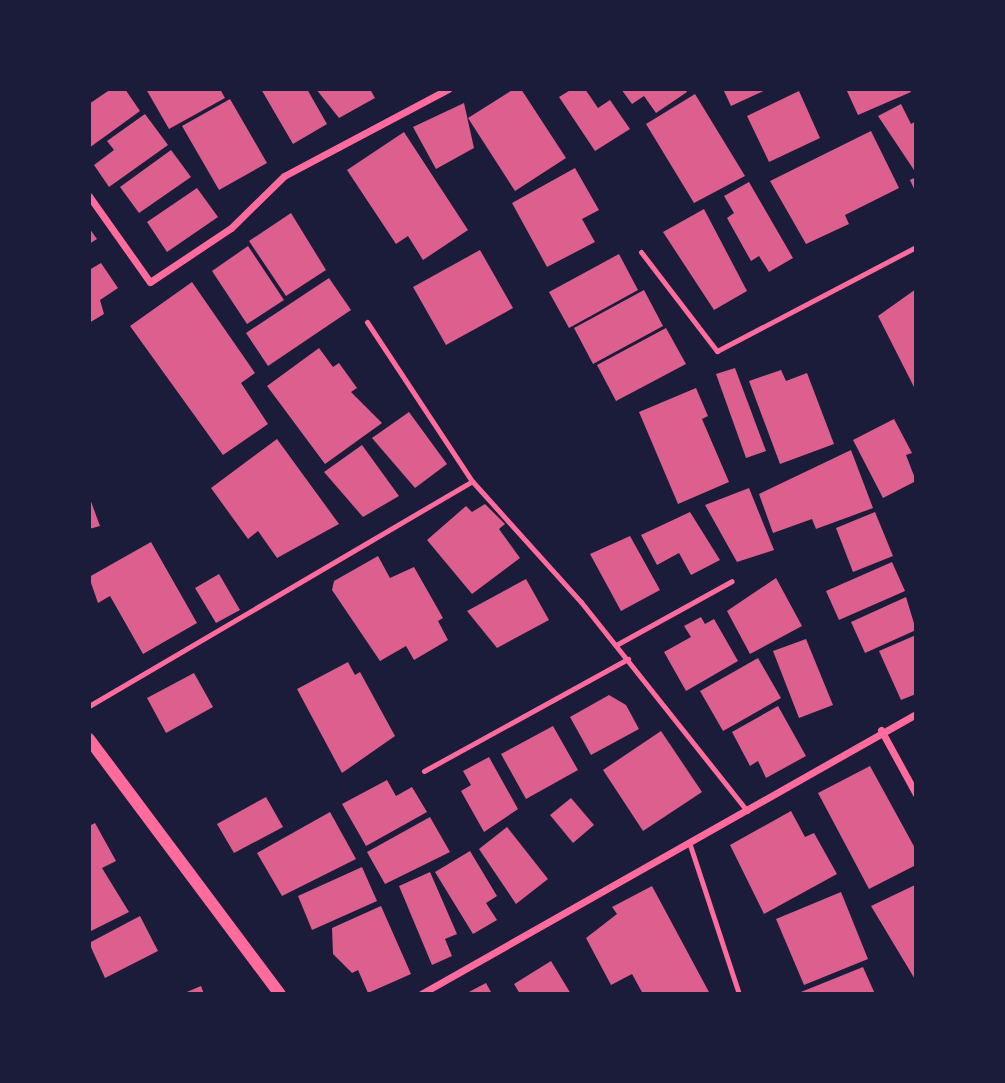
<!DOCTYPE html>
<style>
body{margin:0}
#map{position:relative;width:1005px;height:1083px;overflow:hidden;background:#1b1b3a;font-family:"Public Sans",sans-serif}
div>[style]{position:absolute}
.building>*{inset:0;background:#dd5f8e}
.service>*{height:5px;margin:-2.5px;padding:0 2.5px;transform-origin:2.5px;border-radius:2.5px;background:#ff6b9d}
.minor>*{height:7px;margin:-3.5px;padding:0 3.5px;transform-origin:3.5px;border-radius:3.5px;background:#ff6b9d}
.tertiary>*{height:12px;margin:-6px;padding:0 6px;transform-origin:6px;border-radius:6px;background:#ff6b9d}
span{translate:-50% -50%;white-space:nowrap;text-align:center;line-height:1.15;-webkit-text-stroke:5px #1b1b3a;paint-order:stroke}
.frame{position:absolute;inset:0;border:91px solid #1b1b3a;pointer-events:none}
</style>
<div id="map">
<div class="building">
<div style="clip-path:polygon(111px 89px,125px 89px,140px 111px,89px 148px,89px 104px)"></div>
<div style="clip-path:polygon(146px 89px,220px 89px,225px 98px,169px 129px)"></div>
<div style="clip-path:polygon(261px 89px,307px 89px,327px 124px,293px 144px)"></div>
<div style="clip-path:polygon(316px 89px,370px 89px,375px 98px,339px 118px)"></div>
<div style="clip-path:polygon(514px 89px,521px 89px,566px 158px,515px 191px,468px 118px)"></div>
<div style="clip-path:polygon(572px 89px,585px 89px,598px 108px,610px 100px,630px 129px,595px 151px,559px 97px)"></div>
<div style="clip-path:polygon(621px 89px,685px 89px,687px 92px,656px 113px,644px 96px,632px 104px)"></div>
<div style="clip-path:polygon(723px 89px,768px 89px,731px 106px)"></div>
<div style="clip-path:polygon(846px 89px,909px 89px,911px 92px,858px 115px)"></div>
<div style="clip-path:polygon(799px 91px,820px 138px,769px 162px,747px 116px)"></div>
<div style="clip-path:polygon(695px 94px,745px 176px,694px 203px,646px 124px)"></div>
<div style="clip-path:polygon(230px 99px,267px 163px,219px 190px,182px 126px)"></div>
<div style="clip-path:polygon(464px 103px,474px 148px,436px 169px,413px 127px)"></div>
<div style="clip-path:polygon(901px 104px,911px 124px,916px 121px,916px 173px,878px 116px)"></div>
<div style="clip-path:polygon(145px 114px,168px 145px,109px 187px,94px 165px,114px 150px,107px 141px)"></div>
<div style="clip-path:polygon(871px 131px,899px 188px,845px 215px,849px 224px,806px 244px,770px 181px)"></div>
<div style="clip-path:polygon(404px 132px,468px 230px,423px 260px,408px 236px,396px 244px,347px 170px)"></div>
<div style="clip-path:polygon(171px 150px,191px 177px,139px 213px,120px 187px)"></div>
<div style="clip-path:polygon(575px 168px,599px 210px,582px 219px,595px 242px,547px 267px,512px 203px)"></div>
<div style="clip-path:polygon(916px 177px,916px 193px,910px 180px)"></div>
<div style="clip-path:polygon(749px 182px,793px 258px,769px 272px,759px 256px,751px 261px,727px 218px,734px 213px,724px 196px)"></div>
<div style="clip-path:polygon(197px 188px,218px 217px,167px 252px,147px 222px)"></div>
<div style="clip-path:polygon(704px 209px,747px 291px,714px 310px,663px 232px)"></div>
<div style="clip-path:polygon(291px 213px,326px 270px,286px 296px,249px 241px)"></div>
<div style="clip-path:polygon(89px 228px,97px 239px,89px 244px)"></div>
<div style="clip-path:polygon(248px 246px,284px 300px,247px 324px,212px 271px)"></div>
<div style="clip-path:polygon(480px 250px,513px 308px,446px 345px,413px 287px)"></div>
<div style="clip-path:polygon(619px 254px,638px 290px,569px 328px,549px 292px)"></div>
<div style="clip-path:polygon(101px 263px,118px 288px,100px 300px,104px 314px,89px 323px,89px 270px)"></div>
<div style="clip-path:polygon(329px 278px,351px 310px,268px 366px,246px 333px)"></div>
<div style="clip-path:polygon(192px 282px,255px 373px,241px 383px,268px 424px,223px 455px,130px 326px)"></div>
<div style="clip-path:polygon(916px 289px,916px 391px,878px 316px)"></div>
<div style="clip-path:polygon(644px 290px,663px 326px,593px 364px,574px 328px)"></div>
<div style="clip-path:polygon(666px 328px,686px 364px,616px 401px,597px 365px)"></div>
<div style="clip-path:polygon(319px 348px,333px 367px,339px 363px,357px 388px,351px 392px,382px 423px,325px 464px,267px 386px)"></div>
<div style="clip-path:polygon(735px 368px,766px 451px,746px 458px,716px 374px)"></div>
<div style="clip-path:polygon(781px 370px,786px 381px,807px 373px,834px 444px,780px 464px,749px 381px)"></div>
<div style="clip-path:polygon(696px 388px,708px 416px,702px 419px,729px 482px,678px 504px,639px 412px)"></div>
<div style="clip-path:polygon(409px 412px,447px 464px,415px 488px,372px 438px)"></div>
<div style="clip-path:polygon(894px 419px,912px 453px,906px 455px,916px 481px,883px 498px,853px 440px)"></div>
<div style="clip-path:polygon(277px 439px,339px 524px,277px 558px,258px 531px,248px 539px,211px 488px)"></div>
<div style="clip-path:polygon(362px 445px,399px 496px,363px 517px,324px 472px)"></div>
<div style="clip-path:polygon(851px 450px,873px 508px,816px 529px,812px 519px,773px 533px,759px 494px)"></div>
<div style="clip-path:polygon(749px 488px,774px 550px,737px 562px,705px 505px)"></div>
<div style="clip-path:polygon(89px 496px,100px 526px,89px 529px)"></div>
<div style="clip-path:polygon(485px 504px,505px 524px,499px 529px,520px 558px,472px 594px,427px 540px,466px 506px,472px 512px)"></div>
<div style="clip-path:polygon(690px 512px,720px 560px,691px 575px,679px 553px,657px 565px,641px 535px)"></div>
<div style="clip-path:polygon(875px 512px,893px 556px,853px 572px,836px 528px)"></div>
<div style="clip-path:polygon(630px 536px,660px 590px,621px 611px,590px 554px)"></div>
<div style="clip-path:polygon(151px 542px,197px 623px,143px 654px,110px 596px,98px 603px,89px 577px)"></div>
<div style="clip-path:polygon(378px 556px,390px 578px,414px 567px,443px 618px,438px 621px,448px 640px,414px 660px,406px 646px,380px 661px,332px 590px,334px 581px)"></div>
<div style="clip-path:polygon(892px 562px,905px 591px,839px 620px,826px 591px)"></div>
<div style="clip-path:polygon(219px 574px,240px 610px,216px 623px,195px 588px)"></div>
<div style="clip-path:polygon(776px 578px,802px 626px,750px 654px,727px 611px)"></div>
<div style="clip-path:polygon(526px 579px,549px 620px,497px 648px,467px 611px)"></div>
<div style="clip-path:polygon(906px 597px,916px 630px,865px 653px,851px 622px)"></div>
<div style="clip-path:polygon(701px 617px,705px 624px,714px 619px,738px 661px,686px 691px,664px 652px,691px 637px,684px 626px)"></div>
<div style="clip-path:polygon(916px 635px,916px 694px,901px 700px,879px 651px)"></div>
<div style="clip-path:polygon(806px 639px,833px 705px,799px 718px,773px 651px)"></div>
<div style="clip-path:polygon(758px 658px,781px 698px,723px 731px,700px 691px)"></div>
<div style="clip-path:polygon(348px 662px,355px 675px,360px 672px,395px 736px,342px 773px,297px 689px)"></div>
<div style="clip-path:polygon(194px 673px,213px 707px,166px 733px,147px 698px)"></div>
<div style="clip-path:polygon(609px 695px,626px 705px,639px 729px,591px 755px,570px 717px)"></div>
<div style="clip-path:polygon(778px 706px,806px 756px,766px 778px,758px 761px,750px 766px,732px 732px)"></div>
<div style="clip-path:polygon(553px 726px,578px 770px,526px 799px,501px 754px)"></div>
<div style="clip-path:polygon(661px 731px,702px 792px,643px 831px,603px 770px)"></div>
<div style="clip-path:polygon(489px 757px,518px 809px,484px 832px,461px 791px,471px 785px,463px 771px)"></div>
<div style="clip-path:polygon(870px 766px,916px 850px,916px 865px,869px 889px,818px 793px)"></div>
<div style="clip-path:polygon(387px 780px,396px 796px,412px 787px,427px 812px,366px 846px,342px 804px)"></div>
<div style="clip-path:polygon(266px 797px,283px 827px,234px 853px,217px 824px)"></div>
<div style="clip-path:polygon(571px 798px,594px 825px,573px 843px,550px 815px)"></div>
<div style="clip-path:polygon(791px 811px,805px 837px,814px 833px,837px 874px,764px 914px,730px 845px)"></div>
<div style="clip-path:polygon(330px 812px,356px 859px,282px 896px,257px 853px)"></div>
<div style="clip-path:polygon(430px 817px,450px 852px,385px 884px,367px 852px)"></div>
<div style="clip-path:polygon(95px 823px,116px 861px,102px 868px,129px 912px,89px 932px,89px 826px)"></div>
<div style="clip-path:polygon(507px 827px,548px 879px,516px 904px,479px 849px)"></div>
<div style="clip-path:polygon(470px 851px,497px 896px,486px 903px,497px 920px,473px 934px,435px 872px)"></div>
<div style="clip-path:polygon(362px 867px,377px 901px,312px 930px,298px 896px)"></div>
<div style="clip-path:polygon(430px 872px,457px 934px,445px 939px,452px 956px,432px 965px,399px 886px)"></div>
<div style="clip-path:polygon(915px 885px,916px 887px,916px 981px,871px 906px)"></div>
<div style="clip-path:polygon(652px 886px,710px 994px,643px 994px,632px 974px,611px 985px,586px 938px,617px 914px,612px 907px)"></div>
<div style="clip-path:polygon(841px 892px,868px 959px,804px 985px,776px 919px)"></div>
<div style="clip-path:polygon(381px 906px,411px 974px,368px 993px,358px 970px,352px 973px,333px 954px,332px 928px)"></div>
<div style="clip-path:polygon(140px 916px,158px 951px,105px 978px,89px 943px)"></div>
<div style="clip-path:polygon(551px 961px,571px 994px,520px 994px,514px 984px)"></div>
<div style="clip-path:polygon(863px 967px,875px 994px,796px 994px)"></div>
<div style="clip-path:polygon(486px 983px,492px 994px,465px 994px)"></div>
<div style="clip-path:polygon(201px 986px,204px 994px,182px 994px)"></div>
</div>
<div class="service">
<div style="left:641px;top:252px;width:125px;rotate:52.5deg"></div>
<div style="left:717px;top:351px;width:225px;rotate:-27.6deg"></div>
<div style="left:367px;top:322px;width:191px;rotate:56.6deg"></div>
<div style="left:472px;top:481px;width:163px;rotate:48deg"></div>
<div style="left:581px;top:602px;width:267px;rotate:51.5deg"></div>
<div style="left:616px;top:645px;width:132px;rotate:-28.9deg"></div>
<div style="left:89px;top:706px;width:444px;rotate:-30.4deg"></div>
<div style="left:424px;top:771px;width:233px;rotate:-28.8deg"></div>
<div style="left:689px;top:842px;width:160px;rotate:71.8deg"></div>
</div>
<div class="minor">
<div style="left:89px;top:196px;width:105px;rotate:54.7deg"></div>
<div style="left:150px;top:282px;width:97px;rotate:-33.7deg"></div>
<div style="left:231px;top:228px;width:74px;rotate:-44.5deg"></div>
<div style="left:284px;top:176px;width:186px;rotate:-27.9deg"></div>
<div style="left:881px;top:730px;width:73px;rotate:61.3deg"></div>
<div style="left:421px;top:994px;width:569px;rotate:-29.49deg"></div>
</div>
<div class="tertiary">
<div style="left:89px;top:739px;width:319px;rotate:53.2deg"></div>
</div>
<div class="frame"></div>
</div>
